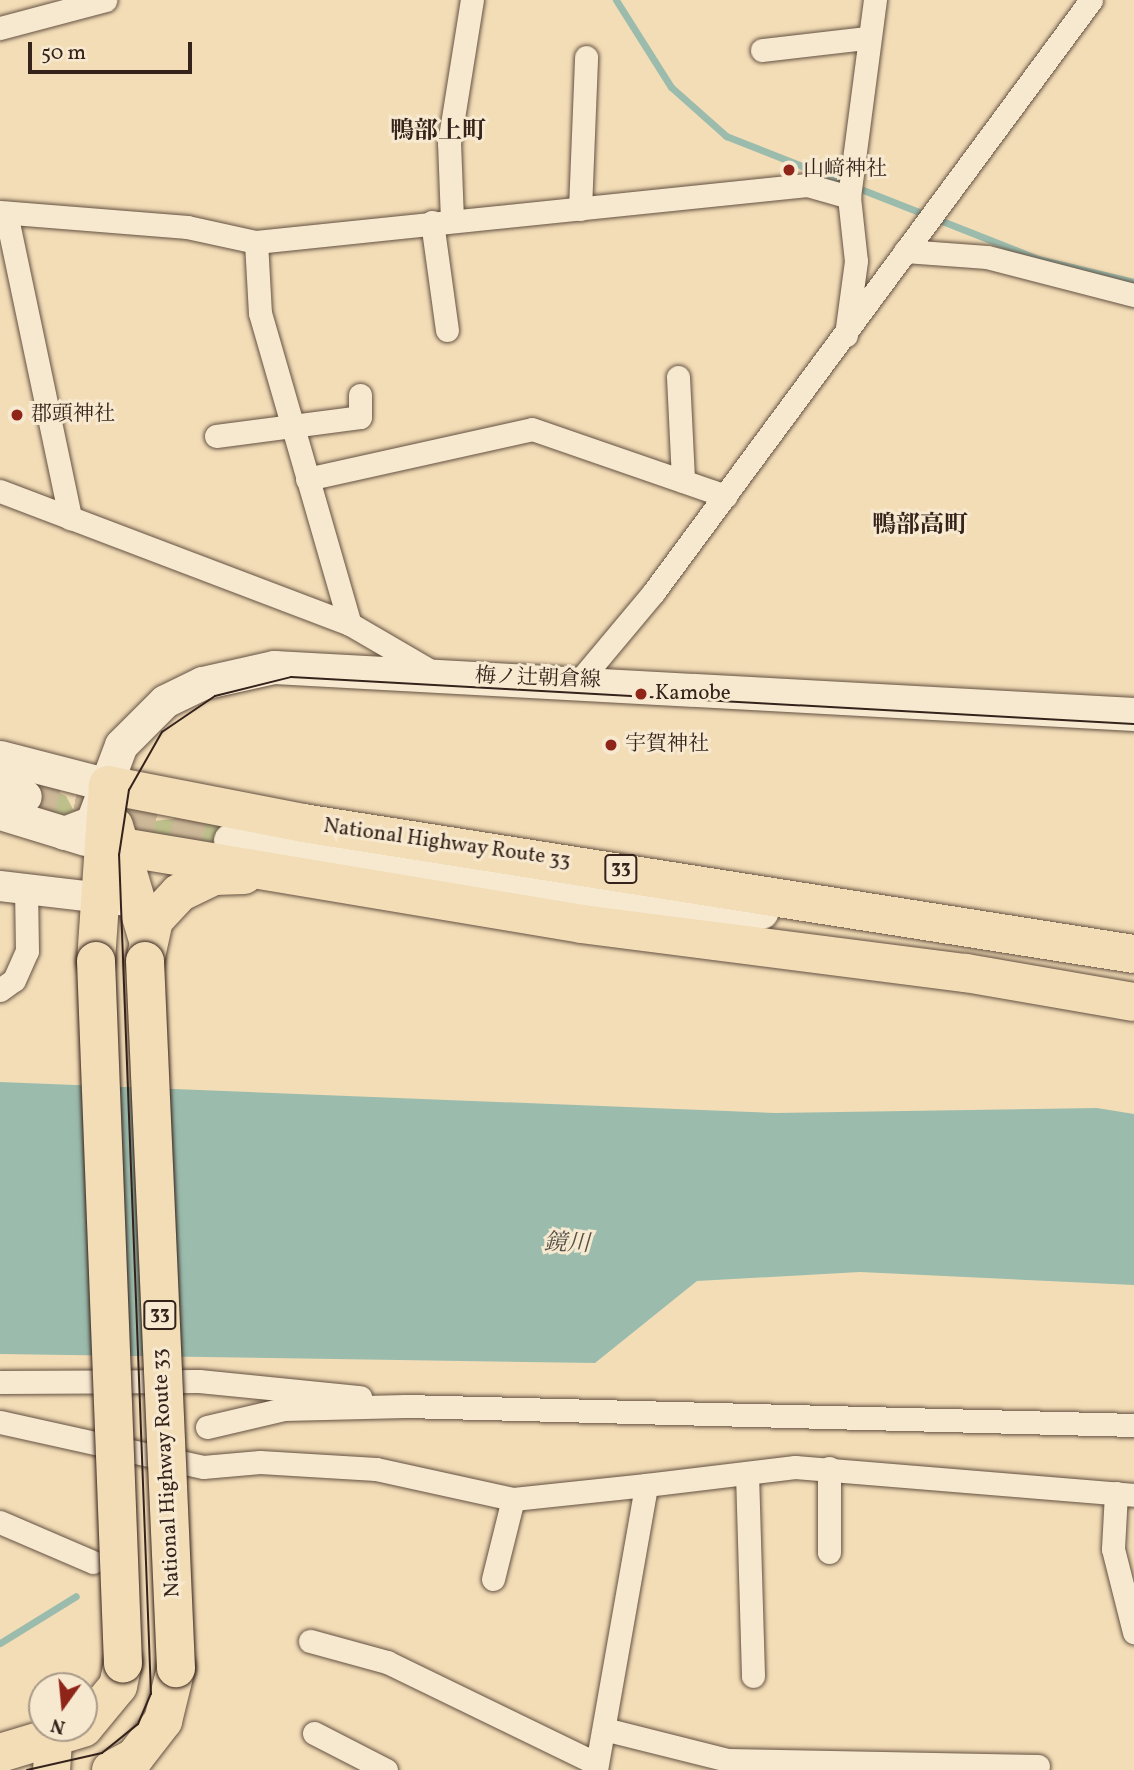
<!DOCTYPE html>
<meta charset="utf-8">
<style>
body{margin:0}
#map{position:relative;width:1134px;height:1770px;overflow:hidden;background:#f3ddb7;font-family:Vollkorn,"Noto Serif JP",serif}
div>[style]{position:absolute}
.green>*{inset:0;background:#bec08c}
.water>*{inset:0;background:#9bbcad}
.stream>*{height:7px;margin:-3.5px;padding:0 3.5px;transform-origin:3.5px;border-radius:3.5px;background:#9bbcad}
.secondary-tunnel>*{height:33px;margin-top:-16.5px;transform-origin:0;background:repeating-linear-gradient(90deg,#cdb898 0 33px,transparent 0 50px)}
.roads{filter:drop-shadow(0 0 2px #645142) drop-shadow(0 0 2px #645142)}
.minor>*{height:23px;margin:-11.5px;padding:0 11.5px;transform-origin:11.5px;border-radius:11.5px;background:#f7e9d0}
.tertiary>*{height:30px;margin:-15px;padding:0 15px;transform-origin:15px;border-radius:15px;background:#f7e9d0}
.secondary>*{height:33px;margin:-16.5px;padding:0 16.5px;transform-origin:16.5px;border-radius:16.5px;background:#f7e9d0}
.primary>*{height:37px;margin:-18.5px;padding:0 18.5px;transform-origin:18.5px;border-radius:18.5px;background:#f3ddb7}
.trunk>*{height:38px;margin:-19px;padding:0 19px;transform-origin:19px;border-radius:19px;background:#f3ddb7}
.tram>*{height:2px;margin:-1px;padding:0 1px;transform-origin:1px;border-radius:1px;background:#35221b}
.bridges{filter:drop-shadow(0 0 2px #35221b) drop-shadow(0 0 2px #35221b)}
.trunk-bridge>*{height:38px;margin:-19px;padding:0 19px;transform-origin:19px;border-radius:19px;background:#f3ddb7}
.dots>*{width:19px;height:19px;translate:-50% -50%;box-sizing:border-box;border:4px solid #f7e9d0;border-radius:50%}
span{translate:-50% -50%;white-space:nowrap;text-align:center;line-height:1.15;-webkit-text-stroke:6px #f7e9d0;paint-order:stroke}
.shield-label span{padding:2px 5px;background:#f7e9d0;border:2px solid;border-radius:5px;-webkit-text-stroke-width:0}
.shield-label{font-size:19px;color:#35221b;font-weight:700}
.poi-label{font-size:21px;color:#35221b}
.left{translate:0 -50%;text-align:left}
.street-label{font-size:21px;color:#35221b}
.water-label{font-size:23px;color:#545047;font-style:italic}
.quarter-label{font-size:24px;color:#35221b;font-weight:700}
.north{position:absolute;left:28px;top:1672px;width:70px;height:70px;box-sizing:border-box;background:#f7e9d0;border:2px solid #a99988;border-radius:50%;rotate:195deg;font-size:19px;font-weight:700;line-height:28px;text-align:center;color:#35221b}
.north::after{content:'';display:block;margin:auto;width:24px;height:32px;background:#8f2418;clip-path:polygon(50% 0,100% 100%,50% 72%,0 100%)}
.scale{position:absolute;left:28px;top:42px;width:164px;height:32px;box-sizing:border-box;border:4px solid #35221b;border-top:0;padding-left:9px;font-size:21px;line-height:24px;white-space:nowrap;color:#35221b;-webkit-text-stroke:5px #f7e9d0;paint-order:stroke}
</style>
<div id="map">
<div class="green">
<div style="clip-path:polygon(31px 780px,66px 796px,74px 811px,63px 816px,21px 811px)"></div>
<div style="clip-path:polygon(198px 816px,225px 818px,218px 849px,150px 837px,147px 831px,154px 821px)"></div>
</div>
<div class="water">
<div style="clip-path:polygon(0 1082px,775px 1113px,1097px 1108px,1134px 1114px,1134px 1285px,860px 1272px,697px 1281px,595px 1363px,0 1354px)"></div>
</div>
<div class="stream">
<div style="left:616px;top:0;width:103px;rotate:57.7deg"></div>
<div style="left:671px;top:87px;width:74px;rotate:41.7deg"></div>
<div style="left:726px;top:136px;width:335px;rotate:21.5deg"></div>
<div style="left:1038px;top:259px;width:99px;rotate:13.5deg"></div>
<div style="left:0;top:1643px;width:89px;rotate:-31.7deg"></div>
</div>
<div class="secondary-tunnel">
<div style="left:25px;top:796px;width:210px;rotate:12.1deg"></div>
</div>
<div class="roads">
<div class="minor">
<div style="left:0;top:28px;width:109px;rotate:-14.9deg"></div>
<div style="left:762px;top:50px;width:105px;rotate:-6.6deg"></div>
<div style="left:849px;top:197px;width:199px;rotate:-82.5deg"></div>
<div style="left:580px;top:209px;width:152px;rotate:-87.7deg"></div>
<div style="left:0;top:212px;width:188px;rotate:4.6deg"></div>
<div style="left:187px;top:227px;width:71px;rotate:12.3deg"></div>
<div style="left:256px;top:242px;width:554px;rotate:-5.91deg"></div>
<div style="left:807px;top:185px;width:44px;rotate:15.9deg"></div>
<div style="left:849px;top:197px;width:64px;rotate:83.8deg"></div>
<div style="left:856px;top:261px;width:75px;rotate:97.7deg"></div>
<div style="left:6px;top:213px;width:312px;rotate:78.1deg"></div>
<div style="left:452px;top:220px;width:77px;rotate:-92.2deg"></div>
<div style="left:449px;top:143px;width:145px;rotate:-80.9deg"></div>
<div style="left:432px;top:222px;width:109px;rotate:82.1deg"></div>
<div style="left:256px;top:242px;width:71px;rotate:86.8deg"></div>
<div style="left:260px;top:313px;width:324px;rotate:73.9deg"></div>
<div style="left:905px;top:251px;width:82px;rotate:4.2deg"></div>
<div style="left:987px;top:257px;width:152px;rotate:14.5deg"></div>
<div style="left:678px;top:377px;width:104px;rotate:87.2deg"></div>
<div style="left:216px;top:436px;width:145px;rotate:-7.5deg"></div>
<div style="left:360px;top:417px;width:22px;rotate:-90deg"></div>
<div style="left:307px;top:479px;width:230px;rotate:-12.5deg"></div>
<div style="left:532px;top:429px;width:205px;rotate:19.1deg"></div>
<div style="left:0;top:491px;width:374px;rotate:20.8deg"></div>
<div style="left:350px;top:624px;width:99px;rotate:30.2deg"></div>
<div style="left:581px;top:679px;width:112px;rotate:-50.1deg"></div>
<div style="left:653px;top:593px;width:737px;rotate:-53.55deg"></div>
<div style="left:0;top:990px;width:17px;rotate:-36deg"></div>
<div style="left:14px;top:980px;width:32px;rotate:-66deg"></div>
<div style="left:27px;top:951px;width:62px;rotate:-90.9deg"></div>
<div style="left:0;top:1382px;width:199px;rotate:-0.3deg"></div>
<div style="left:199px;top:1381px;width:162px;rotate:5.7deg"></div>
<div style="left:0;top:1422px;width:208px;rotate:12.5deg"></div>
<div style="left:203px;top:1467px;width:57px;rotate:-5deg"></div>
<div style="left:260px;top:1462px;width:116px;rotate:3.5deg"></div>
<div style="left:376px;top:1469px;width:140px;rotate:12.4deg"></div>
<div style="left:207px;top:1427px;width:79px;rotate:-13.2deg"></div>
<div style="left:284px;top:1409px;width:121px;rotate:-1.4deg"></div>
<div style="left:405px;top:1406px;width:729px;rotate:1.49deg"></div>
<div style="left:829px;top:1468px;width:84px;rotate:90deg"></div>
<div style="left:747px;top:1473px;width:203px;rotate:88.3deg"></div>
<div style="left:1116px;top:1493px;width:56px;rotate:93.1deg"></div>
<div style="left:1113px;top:1549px;width:86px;rotate:75.8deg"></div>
<div style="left:0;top:1522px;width:101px;rotate:23.3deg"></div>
<div style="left:493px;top:1579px;width:82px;rotate:-76deg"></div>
<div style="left:513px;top:1499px;width:134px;rotate:-6deg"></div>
<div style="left:310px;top:1641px;width:80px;rotate:15.3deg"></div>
<div style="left:387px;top:1662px;width:233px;rotate:25.9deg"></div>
<div style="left:604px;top:1729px;width:127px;rotate:14.1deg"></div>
<div style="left:727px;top:1760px;width:311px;rotate:1.1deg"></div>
<div style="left:314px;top:1733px;width:81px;rotate:27.2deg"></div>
<div style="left:596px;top:1770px;width:289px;rotate:-80deg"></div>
<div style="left:646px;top:1485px;width:150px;rotate:-6.9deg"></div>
<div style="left:795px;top:1467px;width:340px;rotate:4.7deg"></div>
</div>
<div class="tertiary">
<div style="left:0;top:886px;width:121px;rotate:6.7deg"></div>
</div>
<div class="secondary">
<div style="left:0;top:757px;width:112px;rotate:14.5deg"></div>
<div style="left:0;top:788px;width:26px;rotate:18deg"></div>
<div style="left:0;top:813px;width:89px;rotate:17deg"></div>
<div style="left:64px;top:833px;width:30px;rotate:-21deg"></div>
<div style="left:92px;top:822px;width:82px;rotate:-69.4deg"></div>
<div style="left:121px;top:745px;width:62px;rotate:-45deg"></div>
<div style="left:165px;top:701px;width:41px;rotate:-25.9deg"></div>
<div style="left:202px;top:683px;width:74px;rotate:-12.5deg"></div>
<div style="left:274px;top:667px;width:861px;rotate:3.13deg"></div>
<div style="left:230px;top:840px;width:409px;rotate:8.6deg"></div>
<div style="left:634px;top:901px;width:128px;rotate:4.9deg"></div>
</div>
<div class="primary">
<div style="left:51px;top:1770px;width:29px;rotate:-86deg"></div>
</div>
<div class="trunk">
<div style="left:108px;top:785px;width:199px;rotate:11deg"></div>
<div style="left:303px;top:823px;width:841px;rotate:8.96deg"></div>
<div style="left:114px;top:826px;width:116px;rotate:73.4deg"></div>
<div style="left:104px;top:844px;width:485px;rotate:9.5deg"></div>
<div style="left:582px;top:924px;width:387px;rotate:7.3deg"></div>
<div style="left:966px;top:973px;width:170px;rotate:9.8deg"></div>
<div style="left:96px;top:961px;width:176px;rotate:-86.1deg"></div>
<div style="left:145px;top:961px;width:42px;rotate:-77.6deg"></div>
<div style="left:154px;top:920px;width:37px;rotate:-47deg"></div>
<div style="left:179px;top:893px;width:39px;rotate:-26deg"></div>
<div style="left:214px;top:876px;width:30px;rotate:-2deg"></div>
<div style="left:84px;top:1727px;width:53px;rotate:-50.3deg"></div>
<div style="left:118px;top:1686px;width:24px;rotate:-78deg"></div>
<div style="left:0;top:1753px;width:87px;rotate:-16.8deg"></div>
<div style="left:111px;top:1770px;width:27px;rotate:-28deg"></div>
<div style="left:135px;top:1757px;width:46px;rotate:-52.1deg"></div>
<div style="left:163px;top:1721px;width:55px;rotate:-76.2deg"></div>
</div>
</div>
<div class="tram">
<div style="left:27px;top:1770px;width:77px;rotate:-12.8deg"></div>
<div style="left:102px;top:1753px;width:46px;rotate:-38.9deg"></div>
<div style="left:138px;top:1724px;width:33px;rotate:-67deg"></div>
<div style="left:151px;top:1694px;width:840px;rotate:-92.18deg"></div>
<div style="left:119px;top:855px;width:66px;rotate:-81.3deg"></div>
<div style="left:129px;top:790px;width:67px;rotate:-60.4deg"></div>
<div style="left:162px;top:732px;width:64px;rotate:-34.2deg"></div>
<div style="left:215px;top:696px;width:78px;rotate:-14deg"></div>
<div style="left:291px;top:677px;width:844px;rotate:3.19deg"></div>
</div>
<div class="bridges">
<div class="trunk-bridge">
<div style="left:96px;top:961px;width:703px;rotate:87.8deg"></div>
<div style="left:145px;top:961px;width:708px;rotate:87.49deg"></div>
</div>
</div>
<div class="dots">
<div style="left:789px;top:170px;background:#8f2418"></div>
<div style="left:17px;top:415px;background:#8f2418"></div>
<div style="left:641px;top:694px;background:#8f2418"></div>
<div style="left:611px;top:745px;background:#8f2418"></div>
</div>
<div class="shield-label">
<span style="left:621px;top:869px">33</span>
<span style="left:160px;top:1315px">33</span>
</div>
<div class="poi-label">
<span class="left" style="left:803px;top:170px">山﨑神社</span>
<span class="left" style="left:31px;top:415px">郡頭神社</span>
<span class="left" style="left:655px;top:694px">Kamobe</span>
<span class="left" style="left:625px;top:745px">宇賀神社</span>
</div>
<div class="street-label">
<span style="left:538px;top:679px;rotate:2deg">梅ノ辻朝倉線</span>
<span style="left:447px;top:844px;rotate:8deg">National Highway Route 33</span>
<span style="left:167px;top:1473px;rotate:-93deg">National Highway Route 33</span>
</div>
<div class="water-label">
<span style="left:567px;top:1244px;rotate:2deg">鏡川</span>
</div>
<div class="quarter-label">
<span style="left:438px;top:133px">鴨部上町</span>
<span style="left:920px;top:527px">鴨部高町</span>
</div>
<div class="north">N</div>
<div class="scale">50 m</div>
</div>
